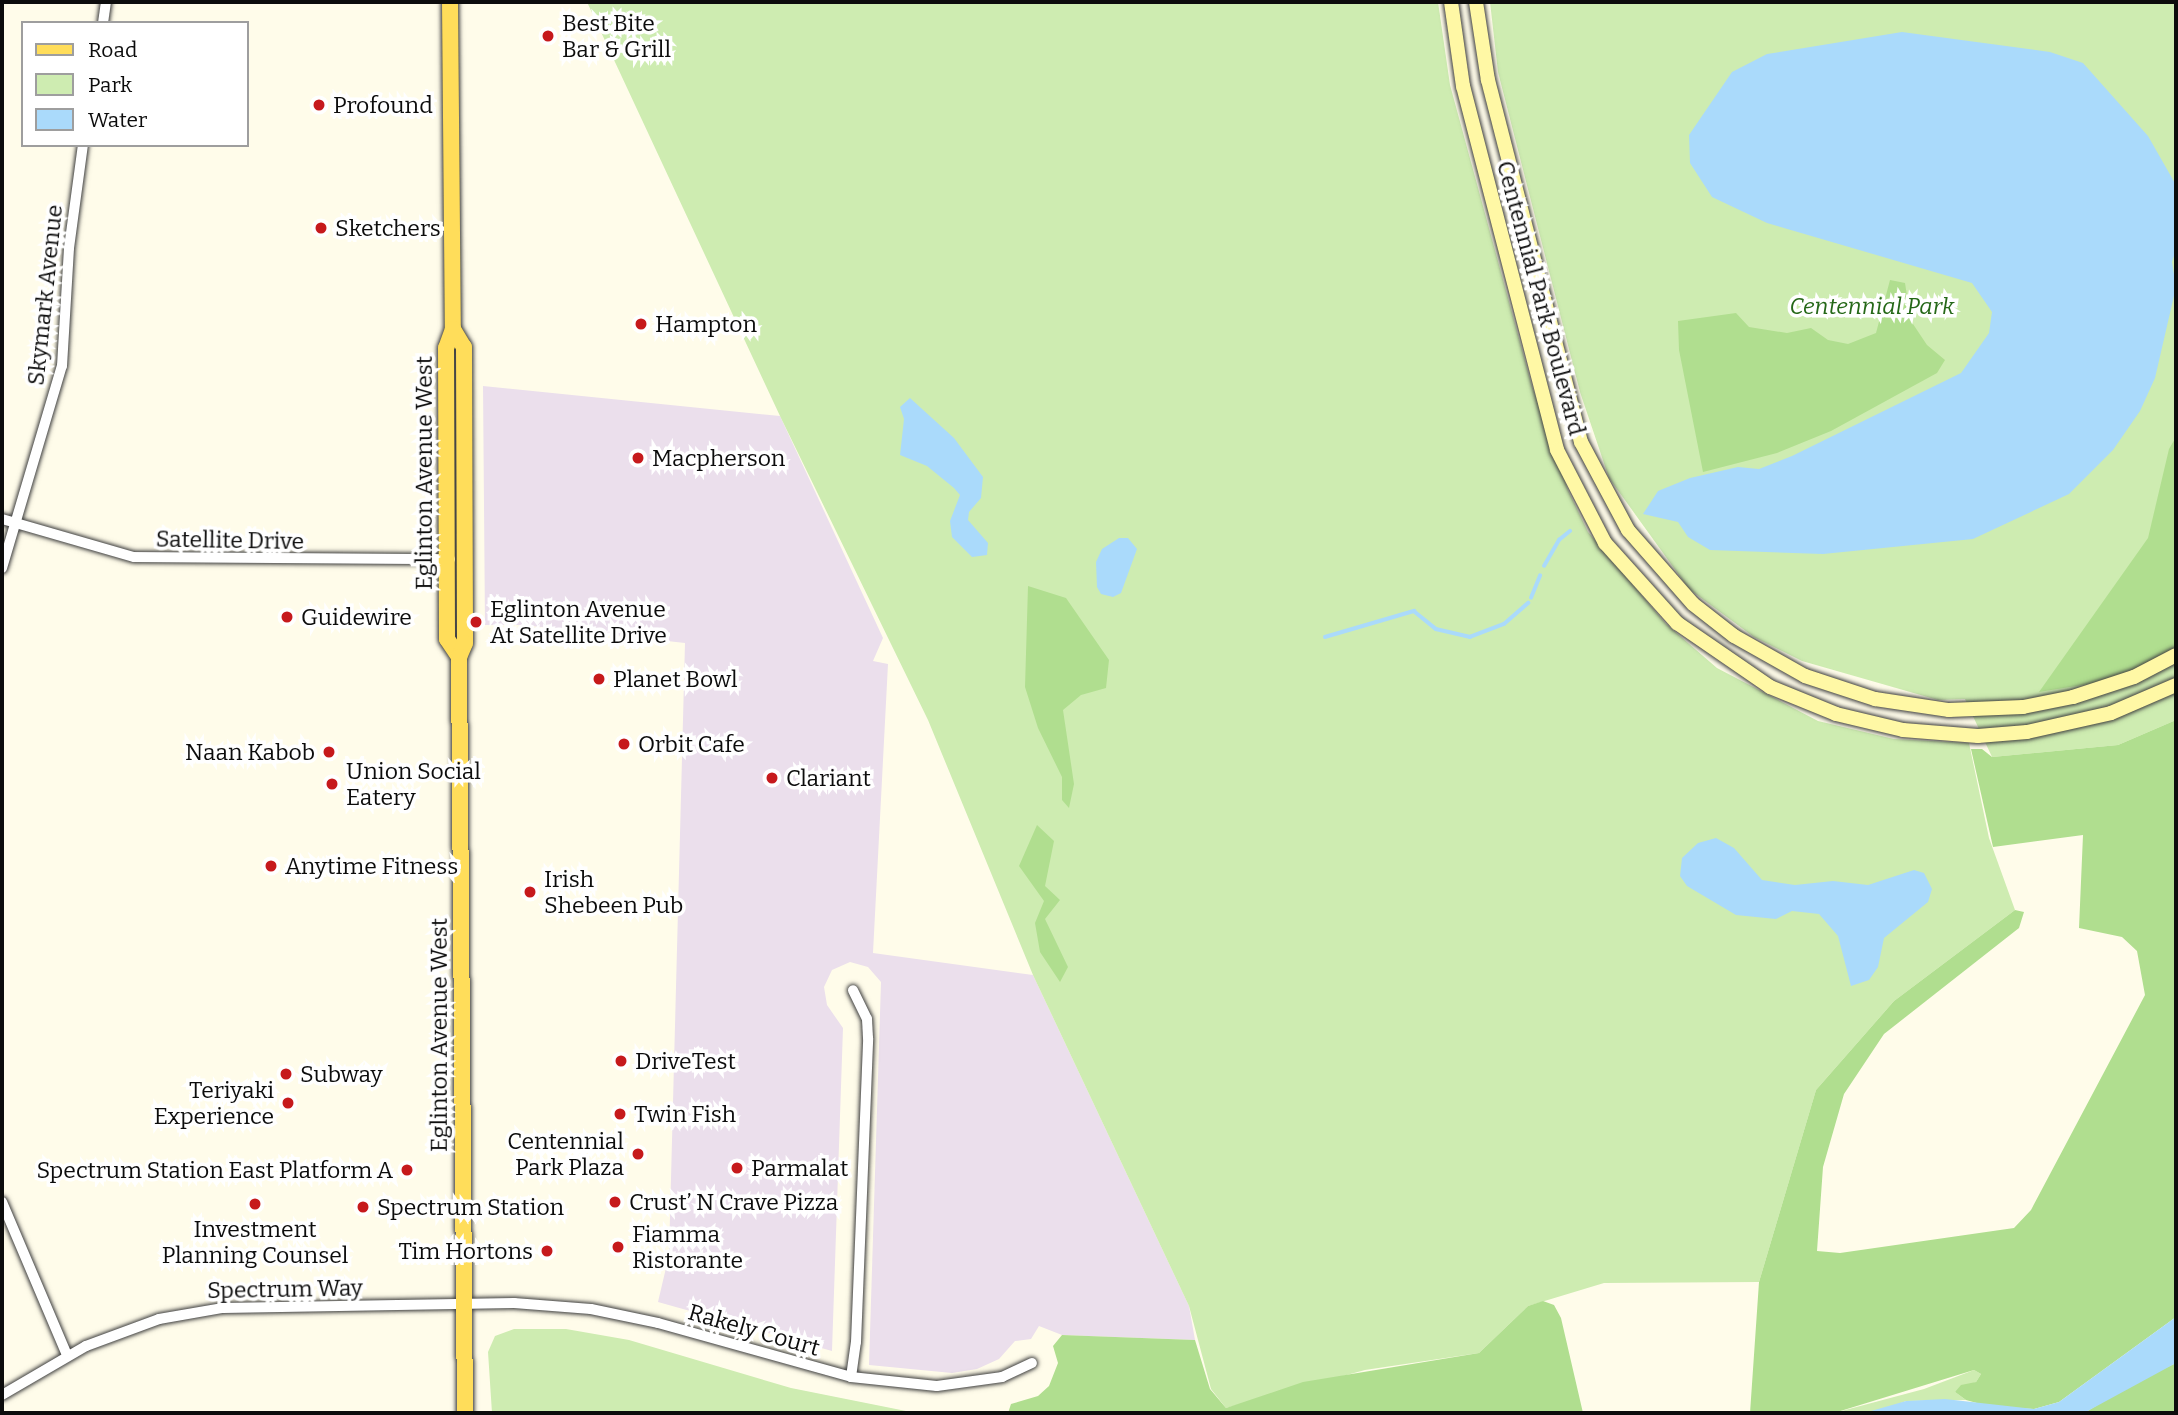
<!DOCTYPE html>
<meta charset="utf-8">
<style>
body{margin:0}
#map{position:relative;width:2178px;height:1415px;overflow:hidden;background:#fffcea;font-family:Bitter,serif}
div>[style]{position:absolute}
.industrial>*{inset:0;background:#ebdfec}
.green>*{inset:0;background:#ceecb1}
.forest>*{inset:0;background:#b0de8f}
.water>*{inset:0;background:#aadafb}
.stream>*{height:3.5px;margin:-1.75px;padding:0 1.75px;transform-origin:1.75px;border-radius:1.75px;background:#aadafb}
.roads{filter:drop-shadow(0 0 2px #3f3f3f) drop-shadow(0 0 2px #3f3f3f)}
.street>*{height:10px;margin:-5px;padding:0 5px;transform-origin:5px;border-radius:5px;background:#fff}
.secondary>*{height:14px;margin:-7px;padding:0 7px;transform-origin:7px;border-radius:7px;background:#fff8a5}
.primary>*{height:16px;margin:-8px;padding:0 8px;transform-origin:8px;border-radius:8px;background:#ffdd5a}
.dots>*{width:19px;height:19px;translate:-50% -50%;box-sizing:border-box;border:4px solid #fff;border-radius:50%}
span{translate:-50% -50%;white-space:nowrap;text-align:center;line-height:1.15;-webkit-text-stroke:7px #fff;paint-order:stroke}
.poi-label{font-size:23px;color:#0c0c0c}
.left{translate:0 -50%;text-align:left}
.right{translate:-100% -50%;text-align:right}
.street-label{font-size:23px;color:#0c0c0c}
.park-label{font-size:23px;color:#256818;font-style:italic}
.frame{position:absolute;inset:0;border:4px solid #0c0c0c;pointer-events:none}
.legend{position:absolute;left:21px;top:21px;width:228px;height:126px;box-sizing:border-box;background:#fff;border:2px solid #9e9e9e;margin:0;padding:9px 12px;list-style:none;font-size:21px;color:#0c0c0c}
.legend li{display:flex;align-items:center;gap:14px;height:35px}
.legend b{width:35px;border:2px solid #9e9e9e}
</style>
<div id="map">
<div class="industrial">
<div style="clip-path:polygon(483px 386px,780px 416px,883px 638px,873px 661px,888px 664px,873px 953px,1033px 975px,1189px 1306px,1195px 1340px,1062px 1335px,1039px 1326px,1031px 1339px,1015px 1341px,999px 1359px,977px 1369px,952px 1373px,869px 1365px,881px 982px,868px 967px,850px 962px,832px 970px,824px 987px,827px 1005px,843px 1028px,832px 1351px,658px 1302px,669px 1255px,685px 643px,523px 625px,485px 625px)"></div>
</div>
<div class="green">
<div style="clip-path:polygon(587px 2px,1438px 2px,1450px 85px,1532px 386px,1568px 490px,1588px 532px,1666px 624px,1717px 668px,1818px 721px,1894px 739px,1969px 743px,1989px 838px,2015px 910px,1894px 1001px,1816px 1090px,1759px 1282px,1604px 1283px,1528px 1306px,1479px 1353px,1365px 1370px,1226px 1408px,1211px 1389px,1189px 1306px,1033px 975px,928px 720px,780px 416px)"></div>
<div style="clip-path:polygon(1490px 2px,2176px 2px,2176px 720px,2118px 745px,1992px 757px,1965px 699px,1938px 700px,1802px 661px,1754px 637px,1689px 589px,1609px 478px,1580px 392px,1498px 72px)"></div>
<div style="clip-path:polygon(514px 1329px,566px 1329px,629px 1340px,791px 1388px,916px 1413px,492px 1413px,488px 1352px,495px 1336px)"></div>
<div style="clip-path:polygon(1974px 1370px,1981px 1374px,1976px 1382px,1955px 1392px,1966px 1400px,1906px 1401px,1881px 1411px,1834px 1413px,1924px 1389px)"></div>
</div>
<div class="forest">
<div style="clip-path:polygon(1890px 280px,1905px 283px,1911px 321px,1927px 345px,1945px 360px,1937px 373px,1831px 431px,1777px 453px,1703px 472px,1679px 350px,1678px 321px,1736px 313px,1749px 327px,1787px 333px,1811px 328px,1828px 340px,1848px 344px,1876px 333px)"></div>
<div style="clip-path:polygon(2176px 437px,2176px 647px,2113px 680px,2039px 692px,2148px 538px,2169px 449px)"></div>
<div style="clip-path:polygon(1028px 586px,1066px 598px,1109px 660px,1106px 688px,1081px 695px,1063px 710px,1074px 784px,1069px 808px,1062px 800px,1062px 777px,1038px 728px,1025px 687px)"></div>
<div style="clip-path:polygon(2176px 720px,2176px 1317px,2059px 1402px,2034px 1409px,1991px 1407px,1966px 1400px,1955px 1392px,1961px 1385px,1976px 1382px,1981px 1374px,1974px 1370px,1834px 1413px,1750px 1413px,1759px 1282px,1816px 1090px,1894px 1001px,2015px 910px,2024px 912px,2019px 928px,1884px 1034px,1844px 1094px,1823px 1167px,1817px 1251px,1840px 1253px,2014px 1228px,2031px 1210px,2145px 995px,2137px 951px,2122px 937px,2079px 928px,2083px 835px,1993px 847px,1971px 749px,1982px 749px,1992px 757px,2118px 745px)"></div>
<div style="clip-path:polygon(1037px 825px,1054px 841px,1045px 886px,1060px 900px,1045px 919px,1068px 967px,1060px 982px,1040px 952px,1035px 923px,1044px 901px,1019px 866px)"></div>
<div style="clip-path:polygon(1543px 1301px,1554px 1305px,1561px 1318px,1583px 1413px,1008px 1413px,1011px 1404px,1038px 1396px,1049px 1386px,1058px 1363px,1053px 1346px,1062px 1335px,1195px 1340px,1210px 1389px,1226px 1408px,1303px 1382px,1479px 1353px,1528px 1306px)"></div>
<div style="clip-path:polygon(2176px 1363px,2176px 1413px,2084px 1413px,2138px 1381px)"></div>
</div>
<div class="water">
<div style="clip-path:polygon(1902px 32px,2050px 52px,2083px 63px,2148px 136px,2176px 185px,2176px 250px,2172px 262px,2176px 287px,2155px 378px,2140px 411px,2113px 450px,2069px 494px,1973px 539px,1823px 554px,1710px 550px,1688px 537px,1678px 522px,1643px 514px,1658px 491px,1690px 478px,1738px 467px,1759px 469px,1792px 456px,1961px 373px,1989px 333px,1992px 312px,1972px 283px,1767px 223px,1712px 197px,1690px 163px,1689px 135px,1732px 72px,1767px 54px)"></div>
<div style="clip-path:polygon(910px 398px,954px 438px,983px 477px,981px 498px,969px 512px,968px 520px,988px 543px,987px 555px,972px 557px,952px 537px,950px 521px,960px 495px,954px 488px,927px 466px,900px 455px,904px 419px,900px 407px)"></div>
<div style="clip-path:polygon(1119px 538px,1128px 538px,1137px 549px,1121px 593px,1113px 597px,1101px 594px,1097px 587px,1096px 562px,1102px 549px)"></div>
<div style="clip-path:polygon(1716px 838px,1734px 848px,1762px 880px,1795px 885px,1833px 881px,1868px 885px,1914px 870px,1924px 873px,1932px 889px,1928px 902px,1884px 938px,1878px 967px,1869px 980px,1851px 986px,1838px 936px,1819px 914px,1792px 911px,1776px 919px,1736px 915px,1687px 886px,1680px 876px,1682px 858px,1698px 843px)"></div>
<div style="clip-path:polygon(2176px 1317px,2176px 1363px,2084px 1413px,1864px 1413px,1906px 1401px,1945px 1399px,2034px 1409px,2059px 1402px)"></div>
</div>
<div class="stream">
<div style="left:1544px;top:566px;width:30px;rotate:-60deg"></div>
<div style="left:1559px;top:540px;width:14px;rotate:-39deg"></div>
<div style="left:1531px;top:598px;width:24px;rotate:-68deg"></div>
<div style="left:1325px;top:637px;width:93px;rotate:-16.3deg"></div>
<div style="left:1414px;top:611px;width:28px;rotate:39deg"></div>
<div style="left:1436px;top:629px;width:35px;rotate:13deg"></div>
<div style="left:1470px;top:637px;width:36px;rotate:-21deg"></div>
<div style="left:1504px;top:624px;width:32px;rotate:-41deg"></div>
</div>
<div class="roads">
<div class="street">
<div style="left:103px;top:23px;width:21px;rotate:-82deg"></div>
<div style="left:2px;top:519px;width:137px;rotate:16.1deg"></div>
<div style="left:134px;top:557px;width:316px;rotate:0.4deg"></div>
<div style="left:2px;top:568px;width:211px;rotate:-73.5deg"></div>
<div style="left:62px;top:366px;width:118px;rotate:-86.6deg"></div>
<div style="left:69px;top:248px;width:104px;rotate:-82.3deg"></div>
<div style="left:2px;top:1202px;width:166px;rotate:67deg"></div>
<div style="left:851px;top:1377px;width:35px;rotate:-82deg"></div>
<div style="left:856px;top:1342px;width:304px;rotate:-87.7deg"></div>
<div style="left:868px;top:1038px;width:19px;rotate:-93deg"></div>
<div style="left:867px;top:1019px;width:32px;rotate:-116deg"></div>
<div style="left:2px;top:1395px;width:97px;rotate:-30.3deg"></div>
<div style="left:86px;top:1346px;width:78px;rotate:-20.3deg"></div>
<div style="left:159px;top:1319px;width:65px;rotate:-9.8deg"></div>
<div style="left:223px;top:1308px;width:291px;rotate:-1deg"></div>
<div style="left:514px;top:1303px;width:77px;rotate:4.5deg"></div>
<div style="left:591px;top:1309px;width:68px;rotate:11.8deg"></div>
<div style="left:658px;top:1323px;width:200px;rotate:15.6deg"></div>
<div style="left:851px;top:1377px;width:86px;rotate:6deg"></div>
<div style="left:937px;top:1386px;width:66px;rotate:-7.9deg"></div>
<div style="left:1002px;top:1377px;width:33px;rotate:-25deg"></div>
</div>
<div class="secondary">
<div style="left:1451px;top:2px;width:85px;rotate:81.9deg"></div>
<div style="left:1463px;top:86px;width:376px;rotate:75.5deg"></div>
<div style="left:1557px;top:450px;width:105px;rotate:62.7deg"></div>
<div style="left:1605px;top:543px;width:108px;rotate:48deg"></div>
<div style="left:1677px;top:623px;width:113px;rotate:34.5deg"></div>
<div style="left:1770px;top:687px;width:71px;rotate:22.2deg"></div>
<div style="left:1836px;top:714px;width:69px;rotate:13.4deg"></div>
<div style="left:1903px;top:730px;width:75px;rotate:4.6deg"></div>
<div style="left:1978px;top:736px;width:49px;rotate:-4.7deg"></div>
<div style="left:2027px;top:732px;width:86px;rotate:-12.7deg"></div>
<div style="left:2111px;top:713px;width:71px;rotate:-23.3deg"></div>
<div style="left:1476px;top:2px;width:79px;rotate:81.3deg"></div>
<div style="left:1488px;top:80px;width:374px;rotate:75.6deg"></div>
<div style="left:1581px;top:442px;width:100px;rotate:61.9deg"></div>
<div style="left:1628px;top:530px;width:98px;rotate:48.7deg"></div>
<div style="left:1693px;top:604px;width:52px;rotate:38deg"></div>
<div style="left:1734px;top:636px;width:81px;rotate:29.4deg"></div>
<div style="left:1805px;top:676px;width:74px;rotate:18.2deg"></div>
<div style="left:1875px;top:699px;width:75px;rotate:8.5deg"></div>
<div style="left:1949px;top:710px;width:74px;rotate:-2.3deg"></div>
<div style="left:2023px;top:707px;width:51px;rotate:-11.3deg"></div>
<div style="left:2073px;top:697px;width:64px;rotate:-18.2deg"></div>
<div style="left:2134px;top:677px;width:47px;rotate:-27.6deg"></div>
</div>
<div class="primary">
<div style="left:450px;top:2px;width:327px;rotate:89.5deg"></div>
<div style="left:453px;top:329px;width:20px;rotate:110deg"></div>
<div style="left:446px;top:348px;width:291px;rotate:89.8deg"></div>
<div style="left:447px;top:639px;width:22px;rotate:56deg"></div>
<div style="left:453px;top:329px;width:21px;rotate:59deg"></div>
<div style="left:464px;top:347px;width:296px;rotate:89.8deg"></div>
<div style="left:465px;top:643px;width:15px;rotate:113deg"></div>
<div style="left:459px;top:657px;width:756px;rotate:89.55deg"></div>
</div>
</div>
<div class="dots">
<div style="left:548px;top:36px;background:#c6191c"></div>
<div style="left:319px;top:105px;background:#c6191c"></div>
<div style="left:321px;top:228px;background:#c6191c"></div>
<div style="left:641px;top:324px;background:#c6191c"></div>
<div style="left:638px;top:458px;background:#c6191c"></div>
<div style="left:287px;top:617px;background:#c6191c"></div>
<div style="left:476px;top:622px;background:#c6191c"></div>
<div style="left:599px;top:679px;background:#c6191c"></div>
<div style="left:624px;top:744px;background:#c6191c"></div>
<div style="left:329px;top:752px;background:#c6191c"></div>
<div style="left:772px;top:778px;background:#c6191c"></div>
<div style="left:332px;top:784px;background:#c6191c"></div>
<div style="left:271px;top:866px;background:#c6191c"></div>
<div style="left:530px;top:892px;background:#c6191c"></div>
<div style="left:621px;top:1061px;background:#c6191c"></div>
<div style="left:286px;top:1074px;background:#c6191c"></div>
<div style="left:288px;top:1103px;background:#c6191c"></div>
<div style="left:620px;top:1114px;background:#c6191c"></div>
<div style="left:638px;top:1154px;background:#c6191c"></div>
<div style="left:737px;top:1168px;background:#c6191c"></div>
<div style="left:407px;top:1170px;background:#c6191c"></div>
<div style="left:615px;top:1202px;background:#c6191c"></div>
<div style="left:255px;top:1204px;background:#c6191c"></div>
<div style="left:363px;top:1207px;background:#c6191c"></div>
<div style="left:618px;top:1247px;background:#c6191c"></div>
<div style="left:547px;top:1251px;background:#c6191c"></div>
</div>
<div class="poi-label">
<span class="left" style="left:562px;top:36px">Best Bite<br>Bar &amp; Grill</span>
<span class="left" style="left:333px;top:105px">Profound</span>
<span class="left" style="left:335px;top:228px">Sketchers</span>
<span class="left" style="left:655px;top:324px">Hampton</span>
<span class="left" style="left:652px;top:458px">Macpherson</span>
<span class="left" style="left:490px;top:622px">Eglinton Avenue<br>At Satellite Drive</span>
<span class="left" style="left:301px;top:617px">Guidewire</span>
<span class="left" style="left:613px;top:679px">Planet Bowl</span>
<span class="left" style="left:638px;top:744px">Orbit Cafe</span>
<span class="right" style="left:315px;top:752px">Naan Kabob</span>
<span class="left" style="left:346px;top:784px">Union Social<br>Eatery</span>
<span class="left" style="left:786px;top:778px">Clariant</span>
<span class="left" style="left:285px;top:866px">Anytime Fitness</span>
<span class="left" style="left:544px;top:892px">Irish<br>Shebeen Pub</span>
<span class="left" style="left:635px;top:1061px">DriveTest</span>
<span class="left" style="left:300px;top:1074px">Subway</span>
<span class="right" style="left:274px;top:1103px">Teriyaki<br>Experience</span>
<span class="left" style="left:634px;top:1114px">Twin Fish</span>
<span class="right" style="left:624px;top:1154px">Centennial<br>Park Plaza</span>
<span class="left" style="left:751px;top:1168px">Parmalat</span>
<span class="right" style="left:393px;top:1170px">Spectrum Station East Platform A</span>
<span class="left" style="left:629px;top:1202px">Crust’ N Crave Pizza</span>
<span class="left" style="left:377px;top:1207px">Spectrum Station</span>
<span style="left:255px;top:1242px">Investment<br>Planning Counsel</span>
<span class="left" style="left:632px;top:1247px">Fiamma<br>Ristorante</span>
<span class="right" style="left:533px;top:1251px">Tim Hortons</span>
</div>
<div class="street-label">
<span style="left:45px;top:295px;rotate:-84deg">Skymark Avenue</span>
<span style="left:1541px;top:298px;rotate:75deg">Centennial Park Boulevard</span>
<span style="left:424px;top:473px;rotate:-90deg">Eglinton Avenue West</span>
<span style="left:230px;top:540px;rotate:1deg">Satellite Drive</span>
<span style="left:439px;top:1035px;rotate:-90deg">Eglinton Avenue West</span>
<span style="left:285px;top:1289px;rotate:-1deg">Spectrum Way</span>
<span style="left:754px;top:1330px;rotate:16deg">Rakely Court</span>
</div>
<div class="park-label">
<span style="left:1872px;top:306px">Centennial Park</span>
</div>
<div class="frame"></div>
<ul class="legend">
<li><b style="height:9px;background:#ffdd5a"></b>Road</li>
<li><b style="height:19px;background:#ceecb1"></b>Park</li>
<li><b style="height:19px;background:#aadafb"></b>Water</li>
</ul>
</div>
